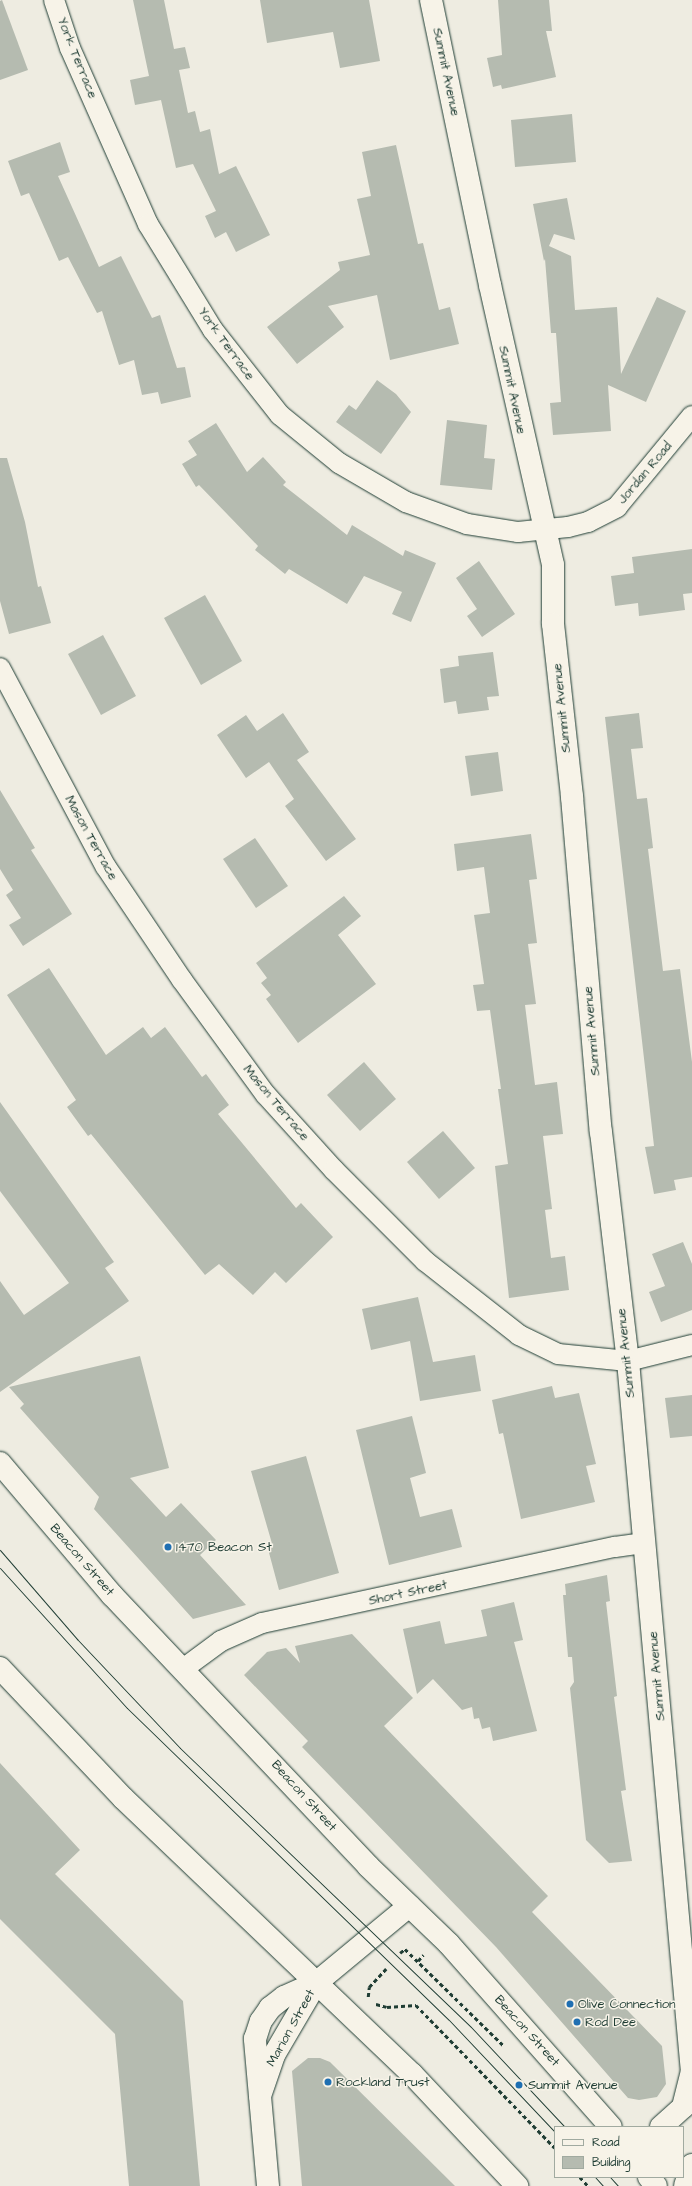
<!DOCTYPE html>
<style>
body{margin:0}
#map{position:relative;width:692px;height:2186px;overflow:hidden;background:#eeece1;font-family:"Architects Daughter",sans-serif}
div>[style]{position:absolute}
.building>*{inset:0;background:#b5bbb0}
.path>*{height:2.5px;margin-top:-1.25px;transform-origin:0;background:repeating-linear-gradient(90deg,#1f3d34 0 4px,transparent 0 7px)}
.roads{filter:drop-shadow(0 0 1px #1f3d34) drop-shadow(0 0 1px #1f3d34)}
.street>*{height:20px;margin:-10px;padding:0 10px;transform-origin:10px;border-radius:10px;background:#f7f3e8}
.secondary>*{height:22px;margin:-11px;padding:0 11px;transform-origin:11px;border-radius:11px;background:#f7f3e8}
.primary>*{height:22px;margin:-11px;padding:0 11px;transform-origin:11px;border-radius:11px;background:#f7f3e8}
.tram>*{height:1px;margin:-0.5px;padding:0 0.5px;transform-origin:0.5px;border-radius:0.5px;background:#1f3d34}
.dots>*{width:11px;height:11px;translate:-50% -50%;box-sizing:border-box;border:2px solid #f7f3e8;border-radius:50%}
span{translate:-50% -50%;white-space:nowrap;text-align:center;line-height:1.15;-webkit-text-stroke:3px #f7f3e8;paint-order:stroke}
.street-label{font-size:13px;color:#1f3d34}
.poi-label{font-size:13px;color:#1f3d34}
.left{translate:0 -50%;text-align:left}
.legend{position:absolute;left:554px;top:2126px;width:130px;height:52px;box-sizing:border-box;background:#f7f3e8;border:1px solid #a1aaa0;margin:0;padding:5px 7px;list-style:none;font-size:12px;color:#1f3d34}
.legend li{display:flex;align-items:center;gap:8px;height:20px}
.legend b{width:20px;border:1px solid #a1aaa0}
</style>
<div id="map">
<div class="building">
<div style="clip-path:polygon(2px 0,28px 70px,0 80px,0 1px)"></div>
<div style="clip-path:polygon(133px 0,164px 0,174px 49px,185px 47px,190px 68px,179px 70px,188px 113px,195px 111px,200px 132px,210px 129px,219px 174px,236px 166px,270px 235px,236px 252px,226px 232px,215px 238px,205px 216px,216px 211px,193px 164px,176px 168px,161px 100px,135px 105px,130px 80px,149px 76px)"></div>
<div style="clip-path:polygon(260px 0,369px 0,380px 61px,340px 68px,333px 32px,267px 43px)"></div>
<div style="clip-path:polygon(498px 0,549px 0,552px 31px,546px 31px,556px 77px,502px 89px,501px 85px,493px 87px,487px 58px,502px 55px)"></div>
<div style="clip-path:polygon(572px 114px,576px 162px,515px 167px,511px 120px)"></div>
<div style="clip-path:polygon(60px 142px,70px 172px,58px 176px,99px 267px,121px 256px,152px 318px,160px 315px,177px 368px,185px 367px,191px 397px,161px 404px,158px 392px,142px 395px,134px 360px,119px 365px,102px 311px,97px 313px,68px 257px,59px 261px,29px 193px,21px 196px,8px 161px)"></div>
<div style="clip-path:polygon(396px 145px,418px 244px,423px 243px,439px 310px,450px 307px,459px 344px,390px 360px,377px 295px,328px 306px,344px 327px,297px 364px,267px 327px,340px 270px,338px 262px,370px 255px,357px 199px,371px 196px,362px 152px)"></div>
<div style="clip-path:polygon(567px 198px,575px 240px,554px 234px,549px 246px,571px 256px,575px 310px,617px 307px,621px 374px,657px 297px,686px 311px,646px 402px,608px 385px,611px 431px,553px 435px,550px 403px,561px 402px,556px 333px,551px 333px,545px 259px,544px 261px,533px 204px)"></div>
<div style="clip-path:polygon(377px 380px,396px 394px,411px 412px,381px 454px,336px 422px,349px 405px,356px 410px)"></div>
<div style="clip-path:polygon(447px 420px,487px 425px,484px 458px,495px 459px,492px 490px,440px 485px)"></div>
<div style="clip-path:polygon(216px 423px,247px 472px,263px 457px,286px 482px,283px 485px,347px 535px,352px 525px,403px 556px,405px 550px,436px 563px,411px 622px,392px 614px,402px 592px,364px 576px,347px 604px,289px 569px,285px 574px,255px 550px,258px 546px,199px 485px,196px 487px,182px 464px,197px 455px,188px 441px)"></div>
<div style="clip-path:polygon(0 458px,7px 458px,25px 522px,38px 587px,41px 586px,51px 623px,9px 634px,0 601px)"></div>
<div style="clip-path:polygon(692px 549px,692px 593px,683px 594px,685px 610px,639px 616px,638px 603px,615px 606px,611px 576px,634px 573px,632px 557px)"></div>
<div style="clip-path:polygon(479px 561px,515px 614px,482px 637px,467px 616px,477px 609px,456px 578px)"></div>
<div style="clip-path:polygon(205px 595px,242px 661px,201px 685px,164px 618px)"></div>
<div style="clip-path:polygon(103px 635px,136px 696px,101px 715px,68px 654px)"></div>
<div style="clip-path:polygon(493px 652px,499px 696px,487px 697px,489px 710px,458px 714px,456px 701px,444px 703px,440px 669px,459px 666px,458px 656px)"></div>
<div style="clip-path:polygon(283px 713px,309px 752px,297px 760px,356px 839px,326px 861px,285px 806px,294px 799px,269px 762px,246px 778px,217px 735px,246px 715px,257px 731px)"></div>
<div style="clip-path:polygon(639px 713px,643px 748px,631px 749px,637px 799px,647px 798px,653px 848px,648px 849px,663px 971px,680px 969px,692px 1062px,692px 1177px,674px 1180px,676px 1190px,654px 1194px,645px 1147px,654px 1146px,605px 717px)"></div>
<div style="clip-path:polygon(498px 752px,503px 791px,471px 796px,465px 756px)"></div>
<div style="clip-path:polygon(0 790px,35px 848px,31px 850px,72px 914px,23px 946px,9px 925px,21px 918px,6px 895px,13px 890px,0 869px)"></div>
<div style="clip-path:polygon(531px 834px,537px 879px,529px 880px,537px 943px,528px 944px,536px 1004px,525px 1005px,535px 1085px,557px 1082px,563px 1134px,543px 1136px,552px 1209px,545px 1210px,551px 1258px,565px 1256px,569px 1290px,509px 1298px,495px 1166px,508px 1164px,498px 1089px,501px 1089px,490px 1010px,477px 1011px,473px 985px,484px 984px,474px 915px,490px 913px,484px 867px,457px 871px,454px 844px)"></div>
<div style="clip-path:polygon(255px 838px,288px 886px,256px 908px,223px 859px)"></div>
<div style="clip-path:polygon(344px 896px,361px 916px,338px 935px,376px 984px,298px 1043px,266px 999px,271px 995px,261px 983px,267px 978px,256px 963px)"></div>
<div style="clip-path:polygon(49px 968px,106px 1055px,143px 1027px,151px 1038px,165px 1027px,202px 1077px,206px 1074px,229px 1105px,218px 1114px,296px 1208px,301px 1203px,333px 1237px,286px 1283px,275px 1272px,253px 1295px,219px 1264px,205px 1275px,91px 1134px,88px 1136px,67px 1107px,76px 1100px,7px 995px)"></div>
<div style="clip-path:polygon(364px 1062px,396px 1099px,360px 1131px,327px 1095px)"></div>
<div style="clip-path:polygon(0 1102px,114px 1262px,105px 1268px,129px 1301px,0 1392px,0 1281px,24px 1315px,69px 1283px,0 1191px)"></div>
<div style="clip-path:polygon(443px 1131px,475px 1168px,439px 1199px,407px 1162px)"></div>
<div style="clip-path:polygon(683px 1242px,692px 1264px,692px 1310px,661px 1322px,649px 1292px,665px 1286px,652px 1254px)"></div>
<div style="clip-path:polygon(418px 1297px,433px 1362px,475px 1355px,481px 1391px,420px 1401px,410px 1341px,371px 1350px,362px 1309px)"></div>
<div style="clip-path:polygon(140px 1356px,169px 1468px,130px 1478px,166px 1517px,181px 1503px,216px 1540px,200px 1555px,246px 1605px,193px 1619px,94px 1509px,99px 1497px,20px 1408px,24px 1404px,9px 1387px)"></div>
<div style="clip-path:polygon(552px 1386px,555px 1398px,579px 1393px,596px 1464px,586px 1466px,595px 1502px,521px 1519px,503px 1433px,499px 1434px,492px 1400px)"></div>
<div style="clip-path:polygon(692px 1395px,692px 1436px,670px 1438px,665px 1398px)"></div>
<div style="clip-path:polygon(412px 1416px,426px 1473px,410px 1478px,420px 1517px,452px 1509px,462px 1547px,389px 1565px,356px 1430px)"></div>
<div style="clip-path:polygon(306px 1456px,339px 1573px,279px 1590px,268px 1549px,273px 1547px,251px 1471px)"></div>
<div style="clip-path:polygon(607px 1575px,610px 1601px,606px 1602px,617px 1696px,614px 1697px,626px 1790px,621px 1791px,632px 1861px,609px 1863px,586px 1840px,570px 1688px,574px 1682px,572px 1657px,568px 1657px,563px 1595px,566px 1595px,565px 1584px)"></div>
<div style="clip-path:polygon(514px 1602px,523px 1640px,514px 1642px,537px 1731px,493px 1741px,490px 1727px,482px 1729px,479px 1718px,474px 1719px,472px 1707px,462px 1710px,433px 1679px,417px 1694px,403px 1629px,440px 1621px,445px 1644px,487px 1636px,481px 1610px)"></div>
<div style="clip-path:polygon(352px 1634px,413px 1698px,384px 1726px,548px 1896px,532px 1912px,662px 2046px,666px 2084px,657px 2097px,639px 2100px,628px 2098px,496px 1947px,302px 1747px,308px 1741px,244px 1675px,267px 1652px,286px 1648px,300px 1663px,295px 1646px)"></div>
<div style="clip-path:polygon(0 1763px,80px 1850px,55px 1874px,183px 2001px,200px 2186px,129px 2186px,115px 2034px,0 1919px)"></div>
<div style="clip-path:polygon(308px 2058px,320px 2058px,330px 2062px,455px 2186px,302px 2186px,292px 2071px)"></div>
</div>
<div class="path">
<div style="left:400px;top:1953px;width:6px;rotate:-39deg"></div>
<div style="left:405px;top:1949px;width:139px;rotate:44.4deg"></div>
<div style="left:418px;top:1961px;width:8px;rotate:-50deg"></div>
<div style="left:368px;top:1997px;width:10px;rotate:-84deg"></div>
<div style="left:369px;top:1987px;width:25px;rotate:-47deg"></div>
<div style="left:376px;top:2004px;width:11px;rotate:15deg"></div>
<div style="left:387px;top:2007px;width:29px;rotate:-4deg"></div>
<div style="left:416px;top:2005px;width:199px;rotate:45.8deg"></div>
<div style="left:580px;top:2177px;width:12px;rotate:48deg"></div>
</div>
<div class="roads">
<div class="street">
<div style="left:54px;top:0;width:51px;rotate:71.6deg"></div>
<div style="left:70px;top:48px;width:193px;rotate:66.1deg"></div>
<div style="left:148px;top:224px;width:124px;rotate:58.5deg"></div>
<div style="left:213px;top:330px;width:108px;rotate:51.8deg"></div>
<div style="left:280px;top:415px;width:76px;rotate:39.1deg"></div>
<div style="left:339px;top:463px;width:78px;rotate:30.2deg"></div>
<div style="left:406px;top:502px;width:65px;rotate:19.8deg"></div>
<div style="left:467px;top:524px;width:52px;rotate:8.9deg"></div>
<div style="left:518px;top:532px;width:50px;rotate:-5.7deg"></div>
<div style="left:568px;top:527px;width:21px;rotate:-14deg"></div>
<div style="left:588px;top:522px;width:33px;rotate:-27deg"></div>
<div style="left:617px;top:507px;width:118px;rotate:-50.5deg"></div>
<div style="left:0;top:668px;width:225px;rotate:62deg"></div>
<div style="left:106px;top:867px;width:136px;rotate:56.1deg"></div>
<div style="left:182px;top:980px;width:142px;rotate:53.9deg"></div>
<div style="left:266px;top:1095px;width:101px;rotate:47.8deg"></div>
<div style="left:334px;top:1170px;width:129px;rotate:45deg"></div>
<div style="left:425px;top:1261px;width:120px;rotate:38.2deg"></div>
<div style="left:519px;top:1335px;width:43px;rotate:26deg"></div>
<div style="left:558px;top:1354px;width:70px;rotate:5.7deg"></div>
<div style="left:628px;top:1361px;width:66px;rotate:-14deg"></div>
<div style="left:183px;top:1669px;width:47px;rotate:-36.4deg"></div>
<div style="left:221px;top:1641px;width:45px;rotate:-23.7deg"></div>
<div style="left:262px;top:1623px;width:361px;rotate:-12.2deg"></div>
<div style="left:615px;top:1547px;width:30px;rotate:-8deg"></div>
</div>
<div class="secondary">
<div style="left:431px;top:0;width:291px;rotate:78.3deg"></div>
<div style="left:490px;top:285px;width:287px;rotate:77.3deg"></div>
<div style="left:553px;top:565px;width:59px;rotate:90deg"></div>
<div style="left:553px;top:624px;width:174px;rotate:83.7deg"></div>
<div style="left:572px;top:797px;width:336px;rotate:85.1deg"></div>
<div style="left:601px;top:1132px;width:231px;rotate:83.3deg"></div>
<div style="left:628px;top:1361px;width:715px;rotate:84.86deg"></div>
<div style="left:260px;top:2096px;width:43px;rotate:-71.1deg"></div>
<div style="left:274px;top:2055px;width:83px;rotate:-59.7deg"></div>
<div style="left:316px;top:1983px;width:121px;rotate:-39.6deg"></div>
<div style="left:661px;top:2127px;width:30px;rotate:-42deg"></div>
<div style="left:683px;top:2107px;width:36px;rotate:-76deg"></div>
<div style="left:268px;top:2186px;width:148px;rotate:-95.1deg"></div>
<div style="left:255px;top:2039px;width:19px;rotate:-72deg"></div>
<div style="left:261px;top:2021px;width:16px;rotate:-55deg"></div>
<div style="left:270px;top:2008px;width:18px;rotate:-38deg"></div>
<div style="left:284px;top:1997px;width:35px;rotate:-24deg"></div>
<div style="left:685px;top:2186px;width:22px;rotate:-72deg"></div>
</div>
<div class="primary">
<div style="left:0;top:1463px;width:173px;rotate:49.7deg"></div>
<div style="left:112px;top:1595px;width:373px;rotate:46.6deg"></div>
<div style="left:368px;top:1866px;width:112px;rotate:43.9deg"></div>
<div style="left:449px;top:1944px;width:244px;rotate:48.5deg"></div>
<div style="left:0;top:1668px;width:179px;rotate:46.6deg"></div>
<div style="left:123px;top:1798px;width:400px;rotate:43.7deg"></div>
<div style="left:412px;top:2074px;width:154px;rotate:46.8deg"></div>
<div style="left:649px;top:2177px;width:11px;rotate:52deg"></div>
</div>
</div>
<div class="tram">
<div style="left:0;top:1550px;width:118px;rotate:49.1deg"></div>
<div style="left:77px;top:1639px;width:150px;rotate:46.6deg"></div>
<div style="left:180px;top:1748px;width:403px;rotate:43.8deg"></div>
<div style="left:471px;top:2027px;width:137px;rotate:46.8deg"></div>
<div style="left:0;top:1568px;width:189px;rotate:47.8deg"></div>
<div style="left:127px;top:1708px;width:448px;rotate:44.1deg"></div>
<div style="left:449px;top:2020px;width:154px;rotate:46.6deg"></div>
<div style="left:595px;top:2177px;width:12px;rotate:48deg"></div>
<div style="left:610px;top:2177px;width:12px;rotate:48deg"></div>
</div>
<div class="dots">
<div style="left:168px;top:1547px;background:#1f6fb2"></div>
<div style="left:570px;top:2004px;background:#1f6fb2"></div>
<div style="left:577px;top:2022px;background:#1f6fb2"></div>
<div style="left:328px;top:2082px;background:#1f6fb2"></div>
<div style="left:519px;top:2085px;background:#1f6fb2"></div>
</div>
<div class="street-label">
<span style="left:77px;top:58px;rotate:68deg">York Terrace</span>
<span style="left:446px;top:72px;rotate:78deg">Summit Avenue</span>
<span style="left:226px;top:344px;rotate:54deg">York Terrace</span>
<span style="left:512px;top:390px;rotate:78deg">Summit Avenue</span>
<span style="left:645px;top:473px;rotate:-50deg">Jordan Road</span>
<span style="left:562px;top:708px;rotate:-96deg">Summit Avenue</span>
<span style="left:91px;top:838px;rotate:61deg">Mason Terrace</span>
<span style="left:592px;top:1031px;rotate:-95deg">Summit Avenue</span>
<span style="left:276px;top:1103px;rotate:50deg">Mason Terrace</span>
<span style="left:626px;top:1353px;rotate:-96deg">Summit Avenue</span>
<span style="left:82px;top:1560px;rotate:49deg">Beacon Street</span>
<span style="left:408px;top:1593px;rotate:-12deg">Short Street</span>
<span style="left:657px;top:1676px;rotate:-95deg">Summit Avenue</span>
<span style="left:304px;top:1796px;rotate:48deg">Beacon Street</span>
<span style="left:291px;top:2028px;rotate:-61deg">Marion Street</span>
<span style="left:527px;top:2031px;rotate:48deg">Beacon Street</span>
</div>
<div class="poi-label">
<span class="left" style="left:176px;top:1547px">1470 Beacon St</span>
<span class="left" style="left:578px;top:2004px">Olive Connection</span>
<span class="left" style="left:585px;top:2022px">Rod Dee</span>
<span class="left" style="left:336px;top:2082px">Rockland Trust</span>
<span class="left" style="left:528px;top:2085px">Summit Avenue</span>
</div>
<ul class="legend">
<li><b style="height:5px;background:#f7f3e8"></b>Road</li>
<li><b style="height:11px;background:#b5bbb0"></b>Building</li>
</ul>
</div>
